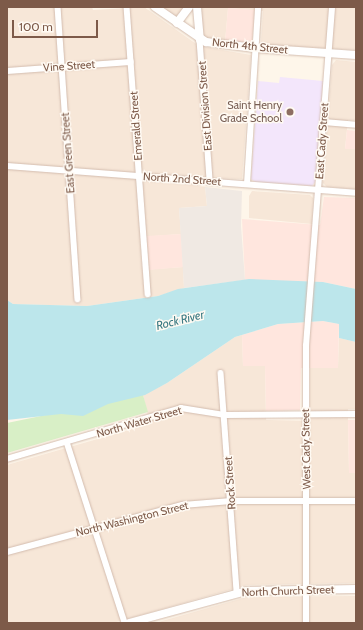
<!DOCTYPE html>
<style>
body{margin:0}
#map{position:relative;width:363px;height:630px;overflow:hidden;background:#fef6ea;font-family:Cabin,sans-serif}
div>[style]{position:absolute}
.residential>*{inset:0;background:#f7e7d8}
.commercial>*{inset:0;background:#ffe6de}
.industrial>*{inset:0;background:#f0e9e3}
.education>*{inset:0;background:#f3e6fb}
.green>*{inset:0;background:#d8efc6}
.water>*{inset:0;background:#bce6eb}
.roads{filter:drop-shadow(0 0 1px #d3bcae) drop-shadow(0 0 1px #d3bcae)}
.street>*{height:5.5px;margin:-2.75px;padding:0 2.75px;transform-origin:2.75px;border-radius:2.75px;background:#fff}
.secondary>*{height:8px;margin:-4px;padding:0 4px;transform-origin:4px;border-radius:4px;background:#fff}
.dots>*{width:11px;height:11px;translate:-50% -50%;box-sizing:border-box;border:2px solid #fffaf3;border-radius:50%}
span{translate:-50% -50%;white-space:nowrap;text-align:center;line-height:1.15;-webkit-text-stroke:3px #fffaf3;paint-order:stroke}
.street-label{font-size:11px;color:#7d5a49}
.education-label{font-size:11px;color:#785e54}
.right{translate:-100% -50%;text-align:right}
.water-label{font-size:12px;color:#3b7a83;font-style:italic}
.frame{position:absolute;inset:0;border:8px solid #7d5a49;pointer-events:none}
.scale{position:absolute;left:12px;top:20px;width:86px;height:18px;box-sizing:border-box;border:2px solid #7d5a49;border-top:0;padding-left:5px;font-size:12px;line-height:14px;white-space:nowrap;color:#7d5a49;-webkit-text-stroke:3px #fffaf3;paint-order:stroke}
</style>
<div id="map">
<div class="residential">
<div style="clip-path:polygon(7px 7px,92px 7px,93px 10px,144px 7px,199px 46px,251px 55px,242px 179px,198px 178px,198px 186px,205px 187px,207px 206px,179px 208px,181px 234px,140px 237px,142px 270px,183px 267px,184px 288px,158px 296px,87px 306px,13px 304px,7px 300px)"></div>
<div style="clip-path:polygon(160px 7px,187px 7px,178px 19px)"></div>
<div style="clip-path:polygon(201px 7px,356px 7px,356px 50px,264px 45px,261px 42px,263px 11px,228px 8px,225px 42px,203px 37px)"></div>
<div style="clip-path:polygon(336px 60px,356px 62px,356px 120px,348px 120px,345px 148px,356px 149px,356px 189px,327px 187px,323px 183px,332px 65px)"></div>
<div style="clip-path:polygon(252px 191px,310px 195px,313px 198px,312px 224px,249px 218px,249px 196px)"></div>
<div style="clip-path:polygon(242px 335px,243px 366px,265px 366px,266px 420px,310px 421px,310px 368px,338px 367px,339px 338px,356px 342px,356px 409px,348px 409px,348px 422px,349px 472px,356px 473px,356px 583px,247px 585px,113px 623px,7px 623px,7px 465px,150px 424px,143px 395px,167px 383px,235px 337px)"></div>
<div style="clip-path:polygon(356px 596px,356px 623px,155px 623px,247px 597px)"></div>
</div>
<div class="commercial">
<div style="clip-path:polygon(228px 8px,255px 10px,252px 42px,225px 42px)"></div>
<div style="clip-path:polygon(347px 130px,356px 131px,356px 149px,345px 149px)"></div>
<div style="clip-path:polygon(324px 197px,356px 198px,356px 289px,323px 282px,245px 280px,242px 219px,320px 225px)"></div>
<div style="clip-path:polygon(181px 234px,183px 267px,149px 270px,146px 236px)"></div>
<div style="clip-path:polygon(323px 321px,339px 324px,338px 368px,301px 368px,300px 410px,266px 411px,265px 366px,243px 366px,242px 335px,278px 324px)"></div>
<div style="clip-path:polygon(348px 420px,356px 420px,356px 473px,349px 473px)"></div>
</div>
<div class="industrial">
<div style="clip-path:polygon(205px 187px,242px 191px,241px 226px,245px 280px,184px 288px,179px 208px,207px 206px)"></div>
</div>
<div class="education">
<div style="clip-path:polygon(280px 77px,323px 81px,315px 182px,312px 186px,255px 182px,251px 179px,258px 81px,279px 83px)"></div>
</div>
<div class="green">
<div style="clip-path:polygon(143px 395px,148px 412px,7px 453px,7px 423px)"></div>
</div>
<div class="water">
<div style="clip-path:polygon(249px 279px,323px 282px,356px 289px,356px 342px,339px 338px,339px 324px,323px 321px,278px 324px,235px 337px,167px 383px,145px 395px,108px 404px,83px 416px,61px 414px,7px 420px,7px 300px,13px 304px,87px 306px,158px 296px,178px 289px)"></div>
</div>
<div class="roads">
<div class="street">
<div style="left:58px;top:7px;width:293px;rotate:86.1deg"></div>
<div style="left:127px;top:7px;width:288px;rotate:85.8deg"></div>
<div style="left:200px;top:40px;width:141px;rotate:85.9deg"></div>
<div style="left:7px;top:71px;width:124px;rotate:-4.2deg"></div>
<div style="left:324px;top:122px;width:32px;rotate:5deg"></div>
<div style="left:7px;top:166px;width:350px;rotate:4.4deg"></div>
<div style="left:247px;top:184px;width:177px;rotate:-86.4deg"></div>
<div style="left:221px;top:373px;width:221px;rotate:85.8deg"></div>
<div style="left:67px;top:442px;width:190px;rotate:72.2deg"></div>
<div style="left:7px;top:459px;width:181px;rotate:-16.3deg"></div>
<div style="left:181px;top:408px;width:45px;rotate:9deg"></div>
<div style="left:225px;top:415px;width:131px;rotate:-0.4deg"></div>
<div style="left:7px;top:552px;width:182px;rotate:-15deg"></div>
<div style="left:183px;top:505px;width:48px;rotate:-4.8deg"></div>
<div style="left:231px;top:501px;width:125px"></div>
<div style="left:306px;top:623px;width:277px;rotate:-90deg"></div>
<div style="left:306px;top:346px;width:340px;rotate:-85.6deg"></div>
</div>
<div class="secondary">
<div style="left:155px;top:7px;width:62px;rotate:34.5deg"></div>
<div style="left:206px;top:42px;width:49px;rotate:7deg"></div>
<div style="left:255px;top:48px;width:101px;rotate:4deg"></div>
<div style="left:197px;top:7px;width:33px;rotate:85deg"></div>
<div style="left:177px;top:23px;width:20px;rotate:-53deg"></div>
<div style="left:129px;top:623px;width:122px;rotate:-15.2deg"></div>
<div style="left:247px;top:591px;width:109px;rotate:-1.1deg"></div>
</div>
</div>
<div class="dots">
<div style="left:290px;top:112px;background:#8d6e63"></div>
</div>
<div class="street-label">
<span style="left:250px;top:46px;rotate:6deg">North 4th Street</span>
<span style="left:69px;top:66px;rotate:-4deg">Vine Street</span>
<span style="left:205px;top:106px;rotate:-94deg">East Division Street</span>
<span style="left:136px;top:126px;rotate:-94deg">Emerald Street</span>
<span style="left:322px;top:141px;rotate:-86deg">East Cady Street</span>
<span style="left:68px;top:153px;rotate:-94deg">East Green Street</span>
<span style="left:182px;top:179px;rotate:4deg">North 2nd Street</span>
<span style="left:139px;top:422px;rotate:-16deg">North Water Street</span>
<span style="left:306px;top:449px;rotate:-91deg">West Cady Street</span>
<span style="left:230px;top:483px;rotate:-94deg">Rock Street</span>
<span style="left:132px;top:519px;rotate:-14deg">North Washington Street</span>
<span style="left:288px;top:591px;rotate:-2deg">North Church Street</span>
</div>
<div class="education-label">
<span class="right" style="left:282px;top:112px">Saint Henry<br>Grade School</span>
</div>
<div class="water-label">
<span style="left:180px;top:320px;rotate:-14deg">Rock River</span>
</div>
<div class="frame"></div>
<div class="scale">100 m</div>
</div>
